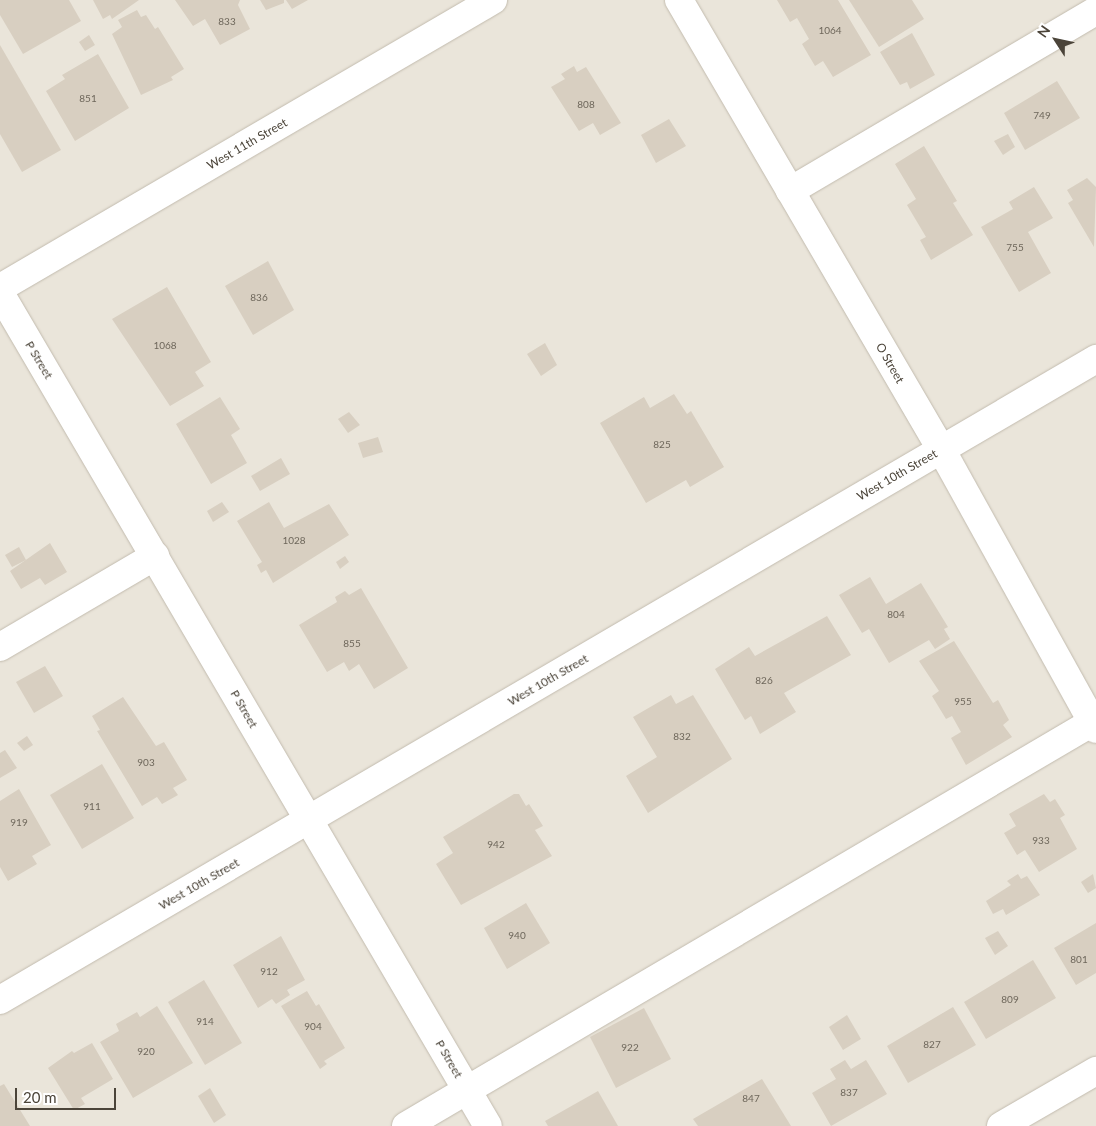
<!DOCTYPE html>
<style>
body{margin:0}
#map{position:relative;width:1096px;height:1126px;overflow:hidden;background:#f6f3ec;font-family:Lato,sans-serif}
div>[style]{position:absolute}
.residential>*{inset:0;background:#eae5da}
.building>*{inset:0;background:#d8cfc1}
.roads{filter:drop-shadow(0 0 1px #c2bbae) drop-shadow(0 0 1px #c2bbae)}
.minor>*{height:28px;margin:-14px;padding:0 14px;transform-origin:14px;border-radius:14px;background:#fff}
span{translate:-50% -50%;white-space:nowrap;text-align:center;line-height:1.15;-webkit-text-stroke:4.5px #fff;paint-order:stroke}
.number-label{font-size:10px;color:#6e675b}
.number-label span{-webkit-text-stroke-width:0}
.street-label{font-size:12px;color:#4b4439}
.north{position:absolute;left:1031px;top:15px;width:50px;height:50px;-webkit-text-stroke:4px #fff;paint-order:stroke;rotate:305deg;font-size:14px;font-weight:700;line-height:20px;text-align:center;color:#4b4439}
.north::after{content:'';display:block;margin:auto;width:18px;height:22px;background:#4b4439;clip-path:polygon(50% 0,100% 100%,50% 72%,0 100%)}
.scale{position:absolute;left:15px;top:1088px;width:101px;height:22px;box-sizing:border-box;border:2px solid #4b4439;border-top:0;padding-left:6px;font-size:15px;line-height:18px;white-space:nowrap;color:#4b4439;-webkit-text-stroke:4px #fff;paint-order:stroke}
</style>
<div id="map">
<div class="residential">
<div style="clip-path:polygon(0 0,1096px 0,1096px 1126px,0 1126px)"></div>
</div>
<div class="building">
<div style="clip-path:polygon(0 0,69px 0,81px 21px,23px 54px,0 15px)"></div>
<div style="clip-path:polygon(93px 0,139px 0,112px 19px,110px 15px,103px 19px)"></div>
<div style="clip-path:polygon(175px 0,240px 0,238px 5px,250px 29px,220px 45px,205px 19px,193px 26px)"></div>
<div style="clip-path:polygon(260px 0,284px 0,284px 3px,266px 10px)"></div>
<div style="clip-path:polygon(286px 0,308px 0,292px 9px)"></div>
<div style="clip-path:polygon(777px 0,838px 0,871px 55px,833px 77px,823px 61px,815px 66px,802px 44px,809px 39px,797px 18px,790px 22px)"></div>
<div style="clip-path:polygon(849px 0,912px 0,924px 19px,879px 47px)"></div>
<div style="clip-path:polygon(137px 10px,141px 17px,146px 15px,155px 29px,158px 27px,184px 69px,171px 77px,173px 80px,141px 95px,112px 34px,122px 27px,118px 20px)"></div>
<div style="clip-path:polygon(912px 33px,935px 75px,910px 89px,907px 82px,900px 85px,880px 52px)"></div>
<div style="clip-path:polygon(89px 35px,95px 45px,85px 51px,79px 42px)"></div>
<div style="clip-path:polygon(0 45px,61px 150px,22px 172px,0 134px)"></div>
<div style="clip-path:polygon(98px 54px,129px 108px,75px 141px,46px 91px,65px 79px,62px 75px)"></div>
<div style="clip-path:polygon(574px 66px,577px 72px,586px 67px,621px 123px,600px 135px,593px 123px,579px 131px,551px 87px,565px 79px,561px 74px)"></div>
<div style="clip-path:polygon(1057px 81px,1080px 118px,1025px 150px,1004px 113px)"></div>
<div style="clip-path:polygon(669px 119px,686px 146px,656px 163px,641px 135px)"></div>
<div style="clip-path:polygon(1008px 134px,1015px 147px,1003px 155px,994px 141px)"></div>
<div style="clip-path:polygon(924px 146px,957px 201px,953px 203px,973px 235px,931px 260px,920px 240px,926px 237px,907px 205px,916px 199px,895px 164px)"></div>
<div style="clip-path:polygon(1087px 178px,1096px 187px,1094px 247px,1068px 203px,1073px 200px,1067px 190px)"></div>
<div style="clip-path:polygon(1034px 187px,1053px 218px,1028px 232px,1051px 273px,1019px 292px,981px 227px,1013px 209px,1009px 202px)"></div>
<div style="clip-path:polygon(268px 261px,294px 310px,253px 335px,225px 286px)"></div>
<div style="clip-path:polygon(167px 287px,211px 362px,195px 372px,204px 386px,170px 406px,112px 319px)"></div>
<div style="clip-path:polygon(545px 343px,557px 365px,541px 376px,527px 354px)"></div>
<div style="clip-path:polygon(674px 394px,687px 414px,691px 411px,724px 467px,690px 487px,686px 480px,646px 503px,600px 423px,644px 397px,650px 408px)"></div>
<div style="clip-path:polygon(220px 397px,240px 429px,231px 435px,247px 463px,211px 484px,176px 424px)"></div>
<div style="clip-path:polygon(349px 412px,360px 425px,348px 433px,338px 419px)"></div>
<div style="clip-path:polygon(378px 437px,383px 452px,363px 458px,358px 443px)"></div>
<div style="clip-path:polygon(281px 458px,290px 474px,260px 491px,251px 476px)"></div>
<div style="clip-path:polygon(222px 502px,229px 512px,213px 522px,207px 511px)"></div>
<div style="clip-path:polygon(269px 502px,284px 528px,329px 504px,349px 535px,273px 583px,266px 570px,261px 573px,257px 565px,262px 562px,237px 521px)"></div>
<div style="clip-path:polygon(50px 543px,67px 572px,45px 585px,40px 578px,21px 589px,10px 571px)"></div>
<div style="clip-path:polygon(19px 547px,26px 560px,12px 567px,5px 555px)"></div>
<div style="clip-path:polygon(345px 556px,349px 562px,340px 569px,336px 562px)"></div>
<div style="clip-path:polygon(870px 577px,886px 604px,921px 583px,948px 627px,944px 629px,950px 639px,935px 649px,929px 640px,889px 663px,869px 629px,862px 633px,839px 595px)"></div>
<div style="clip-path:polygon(361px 588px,408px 668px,374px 689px,359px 664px,349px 671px,344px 662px,327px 672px,299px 625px,337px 602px,335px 597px,345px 591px,349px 595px)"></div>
<div style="clip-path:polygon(827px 616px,851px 655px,784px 693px,796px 712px,760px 734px,751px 716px,745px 720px,715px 669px,749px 647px,755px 656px)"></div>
<div style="clip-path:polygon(954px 641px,993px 703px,998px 700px,1009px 720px,1003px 725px,1012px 737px,966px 765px,951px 738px,961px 732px,952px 716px,946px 719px,932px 696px,939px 691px,919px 661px)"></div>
<div style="clip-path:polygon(45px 666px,63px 696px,34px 713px,16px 682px)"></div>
<div style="clip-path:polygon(671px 695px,676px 704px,693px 695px,732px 759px,648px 813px,626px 776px,657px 757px,633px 717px)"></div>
<div style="clip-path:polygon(123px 697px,156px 746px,164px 742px,187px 780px,173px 788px,178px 795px,162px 804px,157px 797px,142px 806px,97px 731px,100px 730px,92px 716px)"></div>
<div style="clip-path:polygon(27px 736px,33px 745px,24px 751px,17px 743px)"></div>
<div style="clip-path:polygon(5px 750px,17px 768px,0 778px,0 753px)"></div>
<div style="clip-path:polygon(102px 764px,134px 818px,82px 849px,50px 795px)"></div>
<div style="clip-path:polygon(19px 789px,51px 845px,32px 856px,37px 864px,8px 881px,0 867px,0 801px)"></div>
<div style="clip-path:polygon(514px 794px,519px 794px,526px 806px,529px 804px,543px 826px,535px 830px,552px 856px,461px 905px,436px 864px,453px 853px,443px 837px)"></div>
<div style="clip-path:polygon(1044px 794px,1050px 802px,1055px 799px,1065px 815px,1060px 818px,1077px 849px,1039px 872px,1025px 850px,1017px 855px,1004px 833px,1016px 826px,1009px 814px)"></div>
<div style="clip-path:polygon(1018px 874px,1021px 879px,1027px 876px,1040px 895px,1006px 915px,1003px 909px,993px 914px,986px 901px,1011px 885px,1007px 881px)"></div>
<div style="clip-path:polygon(1093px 874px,1096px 888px,1088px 893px,1081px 882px)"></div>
<div style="clip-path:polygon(526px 903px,550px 943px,507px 969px,484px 928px)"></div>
<div style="clip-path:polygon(1096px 923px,1096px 973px,1076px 985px,1054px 948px)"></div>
<div style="clip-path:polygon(998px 931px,1008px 946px,995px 955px,985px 938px)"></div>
<div style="clip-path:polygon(281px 936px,305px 980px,287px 990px,290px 995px,276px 1004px,272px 999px,258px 1008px,233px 965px)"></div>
<div style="clip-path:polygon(1033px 960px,1056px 998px,986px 1039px,964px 1002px)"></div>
<div style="clip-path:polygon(204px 980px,242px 1043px,205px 1065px,168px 1002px)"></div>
<div style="clip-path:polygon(307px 991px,316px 1006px,319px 1004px,345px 1048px,324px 1061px,327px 1064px,320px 1069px,281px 1006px)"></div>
<div style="clip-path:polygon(157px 1006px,193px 1063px,133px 1098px,100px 1042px,119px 1031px,116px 1024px,137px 1012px,140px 1017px)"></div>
<div style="clip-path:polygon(953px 1007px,976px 1045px,908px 1083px,887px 1046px)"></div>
<div style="clip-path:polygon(644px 1008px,671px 1059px,616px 1088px,590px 1037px)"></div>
<div style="clip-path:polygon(847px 1015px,861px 1039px,843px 1050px,829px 1027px)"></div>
<div style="clip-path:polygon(92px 1043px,113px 1079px,81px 1098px,85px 1104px,74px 1110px,48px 1068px,72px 1051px,74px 1053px)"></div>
<div style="clip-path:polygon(845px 1060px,851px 1069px,866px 1060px,887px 1094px,831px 1126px,812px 1093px,836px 1079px,830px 1069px)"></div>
<div style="clip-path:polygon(762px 1079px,791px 1126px,698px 1126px,693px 1119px)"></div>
<div style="clip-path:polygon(4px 1084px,30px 1126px,0 1126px,0 1086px)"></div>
<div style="clip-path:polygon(210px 1088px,226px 1115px,214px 1123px,198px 1096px)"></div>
<div style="clip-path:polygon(598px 1091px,618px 1126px,548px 1126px,545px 1121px)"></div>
</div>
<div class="roads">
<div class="minor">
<div style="left:679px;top:0;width:520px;rotate:59.74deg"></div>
<div style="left:941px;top:449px;width:320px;rotate:61deg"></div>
<div style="left:790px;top:191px;width:355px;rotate:-30.5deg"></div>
<div style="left:0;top:288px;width:571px;rotate:-30.29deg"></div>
<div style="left:0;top:293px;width:965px;rotate:59.64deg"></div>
<div style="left:0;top:647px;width:180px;rotate:-30.4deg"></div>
<div style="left:0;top:1000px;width:1270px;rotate:-30.32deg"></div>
<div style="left:406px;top:1126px;width:801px;rotate:-30.47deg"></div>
<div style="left:1001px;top:1126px;width:110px;rotate:-30.1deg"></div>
</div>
</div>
<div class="number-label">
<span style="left:227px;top:22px">833</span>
<span style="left:830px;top:31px">1064</span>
<span style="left:88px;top:99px">851</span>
<span style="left:586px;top:105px">808</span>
<span style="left:1042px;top:116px">749</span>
<span style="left:1015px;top:248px">755</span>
<span style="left:259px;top:298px">836</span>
<span style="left:165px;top:346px">1068</span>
<span style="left:662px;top:445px">825</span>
<span style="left:294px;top:541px">1028</span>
<span style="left:896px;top:615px">804</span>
<span style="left:352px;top:644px">855</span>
<span style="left:764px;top:681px">826</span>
<span style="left:963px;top:702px">955</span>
<span style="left:682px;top:737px">832</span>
<span style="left:146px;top:763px">903</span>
<span style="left:92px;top:807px">911</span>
<span style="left:19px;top:823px">919</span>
<span style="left:1041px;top:841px">933</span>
<span style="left:496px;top:845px">942</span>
<span style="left:517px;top:936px">940</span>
<span style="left:1079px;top:960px">801</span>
<span style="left:269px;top:972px">912</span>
<span style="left:1010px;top:1000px">809</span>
<span style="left:205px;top:1022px">914</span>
<span style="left:313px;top:1027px">904</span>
<span style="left:932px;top:1045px">827</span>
<span style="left:630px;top:1048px">922</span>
<span style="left:146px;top:1052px">920</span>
<span style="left:849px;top:1093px">837</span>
<span style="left:751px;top:1099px">847</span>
</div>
<div class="street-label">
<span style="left:247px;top:144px;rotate:-30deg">West 11th Street</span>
<span style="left:39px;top:360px;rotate:59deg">P Street</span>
<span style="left:890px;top:363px;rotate:60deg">O Street</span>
<span style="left:897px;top:475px;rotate:-30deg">West 10th Street</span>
<span style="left:548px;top:680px;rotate:-30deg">West 10th Street</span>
<span style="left:244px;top:709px;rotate:60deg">P Street</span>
<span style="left:199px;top:884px;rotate:-30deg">West 10th Street</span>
<span style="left:449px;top:1059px;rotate:60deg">P Street</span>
</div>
<div class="north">N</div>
<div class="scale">20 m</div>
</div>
